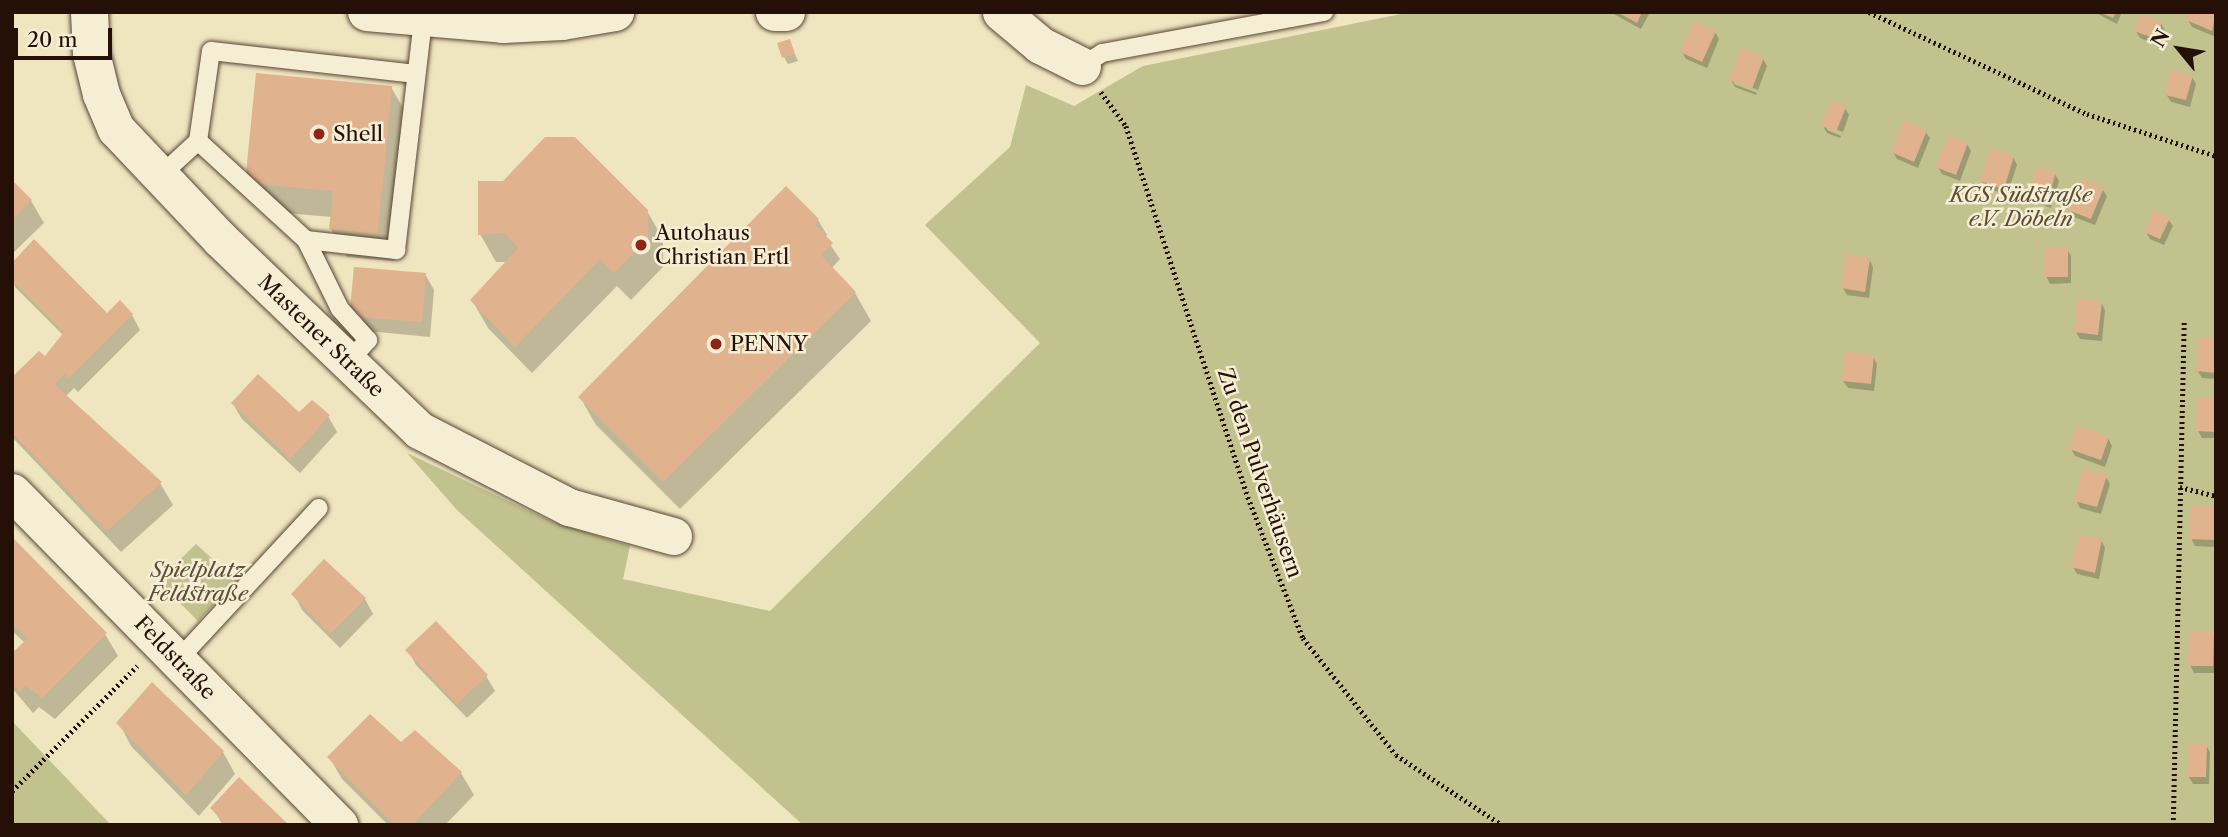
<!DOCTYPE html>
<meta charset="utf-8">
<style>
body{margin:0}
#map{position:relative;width:2228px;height:837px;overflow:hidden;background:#efe5bf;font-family:"Libre Caslon Text",serif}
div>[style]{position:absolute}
.green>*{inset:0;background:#c1c28d}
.shadow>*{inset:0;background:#0003}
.building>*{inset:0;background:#e0b38e}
.path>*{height:4.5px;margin-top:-2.25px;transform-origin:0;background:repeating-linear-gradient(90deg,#251007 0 2px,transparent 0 5.5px)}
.roads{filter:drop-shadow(0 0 2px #584535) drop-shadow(0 0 2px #584535)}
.lane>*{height:18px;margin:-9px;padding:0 9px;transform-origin:9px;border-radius:9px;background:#f5eed5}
.street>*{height:37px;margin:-18.5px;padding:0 18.5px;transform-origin:18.5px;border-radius:18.5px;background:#f5eed5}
.secondary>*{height:38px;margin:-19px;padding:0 19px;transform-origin:19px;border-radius:19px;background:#f5eed5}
.dots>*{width:19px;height:19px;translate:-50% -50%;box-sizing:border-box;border:4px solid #f5eed5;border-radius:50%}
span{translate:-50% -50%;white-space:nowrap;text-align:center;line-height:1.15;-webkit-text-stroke:5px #f5eed5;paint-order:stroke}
.poi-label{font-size:21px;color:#251007}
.left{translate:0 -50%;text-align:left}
.park-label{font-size:21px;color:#5c4e36;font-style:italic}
.street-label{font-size:21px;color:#251007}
.frame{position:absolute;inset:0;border:14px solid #251007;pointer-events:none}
.north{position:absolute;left:2144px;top:14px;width:70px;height:70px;-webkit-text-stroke:5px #f5eed5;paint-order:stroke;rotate:300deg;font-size:19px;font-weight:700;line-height:28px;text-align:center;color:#251007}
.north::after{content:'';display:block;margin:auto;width:24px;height:32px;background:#251007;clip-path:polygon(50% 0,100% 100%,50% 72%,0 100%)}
.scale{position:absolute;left:14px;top:28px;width:98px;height:32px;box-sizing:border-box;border:4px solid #251007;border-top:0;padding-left:9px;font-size:21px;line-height:24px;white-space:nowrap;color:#251007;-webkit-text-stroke:5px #f5eed5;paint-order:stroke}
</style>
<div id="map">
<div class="green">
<div style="clip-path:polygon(1411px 12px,2216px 12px,2216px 825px,803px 825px,457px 510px,407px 453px,553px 522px,630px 546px,623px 579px,770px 611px,1040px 343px,925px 225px,1010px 147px,1026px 85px,1074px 106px,1143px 66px)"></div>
<div style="clip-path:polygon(196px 544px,237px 581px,198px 621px,158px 581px)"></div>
<div style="clip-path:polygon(12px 721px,111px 825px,12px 825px)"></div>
</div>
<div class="shadow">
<div style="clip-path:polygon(1610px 12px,1650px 12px,1641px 29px)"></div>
<div style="clip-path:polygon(2094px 12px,2122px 12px,2117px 24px)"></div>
<div style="clip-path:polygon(2216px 12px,2216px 37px,2192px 27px,2188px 20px)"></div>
<div style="clip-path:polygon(2161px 23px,2165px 31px,2160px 46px,2140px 38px,2136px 31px)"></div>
<div style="clip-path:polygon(1715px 32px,1719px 39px,1707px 68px,1686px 59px,1682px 52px)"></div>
<div style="clip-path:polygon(789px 41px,798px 61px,788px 64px,784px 57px)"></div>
<div style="clip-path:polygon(1763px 59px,1767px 66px,1758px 90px,1734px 80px,1734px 84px,1757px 93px,1756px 95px,1735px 87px,1731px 80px)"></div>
<div style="clip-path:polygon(2192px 77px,2196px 84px,2190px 107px,2171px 102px,2166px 94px)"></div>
<div style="clip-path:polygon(391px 87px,407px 115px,394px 261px,347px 257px,331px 229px,332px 217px,263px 211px,247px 183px)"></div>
<div style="clip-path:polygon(1845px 108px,1849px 115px,1843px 132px,1827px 126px,1827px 130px,1841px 136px,1840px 138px,1827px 133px,1823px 126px)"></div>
<div style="clip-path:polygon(1925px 131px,1930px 138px,1918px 168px,1897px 159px,1893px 152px)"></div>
<div style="clip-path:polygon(1967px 144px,1971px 151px,1960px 181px,1942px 174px,1937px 166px)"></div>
<div style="clip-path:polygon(2013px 157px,2017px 165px,2007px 195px,1986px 188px,1982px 181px)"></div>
<div style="clip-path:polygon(2055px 174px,2059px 181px,2051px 208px,2034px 202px,2030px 195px)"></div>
<div style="clip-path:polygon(12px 182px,31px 201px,44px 223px,12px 254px)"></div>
<div style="clip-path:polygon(504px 182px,647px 211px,663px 239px,663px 267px,631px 300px,617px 286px,532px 373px,488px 328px,472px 300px,508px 262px,496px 262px,480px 234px)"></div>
<div style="clip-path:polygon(2102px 189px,2107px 196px,2095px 225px,2074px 217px,2070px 209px)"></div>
<div style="clip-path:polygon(2168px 219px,2173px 226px,2164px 245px,2150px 239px,2146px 232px)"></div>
<div style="clip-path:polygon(818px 220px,827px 235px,825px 237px,840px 259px,831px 269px,855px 293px,871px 321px,680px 509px,596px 425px,580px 397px)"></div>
<div style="clip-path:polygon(2067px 249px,2071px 256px,2071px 283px,2050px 284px,2046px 276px)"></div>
<div style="clip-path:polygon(1869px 259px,1873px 267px,1869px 298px,1847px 295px,1843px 288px)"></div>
<div style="clip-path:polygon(12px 265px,107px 315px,132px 315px,140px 330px,78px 392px,74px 388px,65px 397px,160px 483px,173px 505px,121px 552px,12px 437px,12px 380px,45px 358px,63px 335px,15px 287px)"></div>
<div style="clip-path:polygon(425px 274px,434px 290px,430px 337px,368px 331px,352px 308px)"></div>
<div style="clip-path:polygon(2101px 302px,2105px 310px,2102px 341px,2080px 339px,2076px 332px)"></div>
<div style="clip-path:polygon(2216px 340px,2216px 379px,2202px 378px,2198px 371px)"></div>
<div style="clip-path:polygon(1873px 357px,1877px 364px,1874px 391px,1848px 388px,1843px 381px)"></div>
<div style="clip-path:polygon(2216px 399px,2216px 438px,2202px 438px,2198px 431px)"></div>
<div style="clip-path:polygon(233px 404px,328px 416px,337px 432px,300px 473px,242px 419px)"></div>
<div style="clip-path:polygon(2108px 438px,2112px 446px,2105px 467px,2075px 456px,2071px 449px)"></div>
<div style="clip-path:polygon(2106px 477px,2110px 484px,2101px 514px,2080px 508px,2076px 500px)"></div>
<div style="clip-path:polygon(2214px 508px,2216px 547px,2195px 546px,2191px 538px)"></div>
<div style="clip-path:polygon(12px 540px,105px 634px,118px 656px,55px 719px,39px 707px,33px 713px,12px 688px,12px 656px,25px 643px,12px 631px)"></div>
<div style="clip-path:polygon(2101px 540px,2105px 548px,2099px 579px,2077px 574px,2073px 567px)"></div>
<div style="clip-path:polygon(294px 594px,365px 599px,373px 614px,340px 648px,302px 610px)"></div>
<div style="clip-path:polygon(2213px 634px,2216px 639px,2216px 673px,2194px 673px,2190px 665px)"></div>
<div style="clip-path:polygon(408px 650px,486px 676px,495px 691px,467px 718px,416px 665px)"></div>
<div style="clip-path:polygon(119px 723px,223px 752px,235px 774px,199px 816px,131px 746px)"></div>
<div style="clip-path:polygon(401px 745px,461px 773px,474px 795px,445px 825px,388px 825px,342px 779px,329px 757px)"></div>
<div style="clip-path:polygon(2206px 745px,2210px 752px,2209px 784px,2193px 784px,2189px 777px)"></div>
<div style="clip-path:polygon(212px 808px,286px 825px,223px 825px)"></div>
</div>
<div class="building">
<div style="clip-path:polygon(1617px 12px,1642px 12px,1637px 23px)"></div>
<div style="clip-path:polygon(2099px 12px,2116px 12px,2113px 18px)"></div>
<div style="clip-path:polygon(2189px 12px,2216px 12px,2212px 31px,2186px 20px)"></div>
<div style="clip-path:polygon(2140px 14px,2162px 22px,2156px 39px,2134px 31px)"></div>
<div style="clip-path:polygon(1694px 21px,1716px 31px,1702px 62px,1680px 52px)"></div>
<div style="clip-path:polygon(790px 39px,795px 54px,782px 58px,777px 43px)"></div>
<div style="clip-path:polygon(1742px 48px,1764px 57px,1752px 89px,1729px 80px)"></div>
<div style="clip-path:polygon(2171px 70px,2193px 75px,2186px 100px,2165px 95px)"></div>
<div style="clip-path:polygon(256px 73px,392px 86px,378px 234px,329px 229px,333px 191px,245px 183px)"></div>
<div style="clip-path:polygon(1831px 100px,1846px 107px,1836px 132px,1821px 126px)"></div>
<div style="clip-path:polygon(1904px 120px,1927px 130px,1914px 162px,1891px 152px)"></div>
<div style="clip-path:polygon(1949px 135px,1968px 143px,1956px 175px,1935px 167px)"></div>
<div style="clip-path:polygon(545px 137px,575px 137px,648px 210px,648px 238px,614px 273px,600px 259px,515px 347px,470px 300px,518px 248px,505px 233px,478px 235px,478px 181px,503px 181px)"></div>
<div style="clip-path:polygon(1991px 148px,2014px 156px,2004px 189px,1980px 181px)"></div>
<div style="clip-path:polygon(2037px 167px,2056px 173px,2047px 201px,2028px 195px)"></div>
<div style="clip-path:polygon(2081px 178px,2104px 187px,2091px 219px,2068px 210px)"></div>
<div style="clip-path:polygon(12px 180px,32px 200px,12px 220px)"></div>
<div style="clip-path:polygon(786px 186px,819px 219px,814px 224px,833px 243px,821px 255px,856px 292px,663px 482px,578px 397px)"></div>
<div style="clip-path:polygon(2153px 210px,2170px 218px,2160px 239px,2144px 232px)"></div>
<div style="clip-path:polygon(34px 239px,107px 313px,120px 300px,133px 314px,69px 378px,65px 374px,54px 384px,162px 482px,107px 531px,12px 433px,12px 377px,39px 351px,45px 356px,64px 332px,12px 280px,12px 263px)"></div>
<div style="clip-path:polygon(2068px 247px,2068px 277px,2044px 277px,2045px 248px)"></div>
<div style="clip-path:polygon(1846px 254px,1870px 258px,1865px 292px,1841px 288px)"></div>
<div style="clip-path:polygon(354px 267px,426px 273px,422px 322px,357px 317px,350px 308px)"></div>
<div style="clip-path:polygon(2078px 298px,2102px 301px,2098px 335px,2074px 332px)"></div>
<div style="clip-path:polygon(2199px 337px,2216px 338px,2216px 373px,2196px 371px)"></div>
<div style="clip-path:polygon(1845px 352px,1874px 355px,1871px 384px,1842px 381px)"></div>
<div style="clip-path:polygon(258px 374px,299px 412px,312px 400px,330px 415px,290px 459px,231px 403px)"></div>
<div style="clip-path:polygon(2197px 397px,2216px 397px,2216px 432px,2196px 431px)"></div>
<div style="clip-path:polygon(2077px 426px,2109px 437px,2101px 460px,2069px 449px)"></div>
<div style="clip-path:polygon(2083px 468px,2107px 475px,2097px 507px,2074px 501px)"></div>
<div style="clip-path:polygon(2191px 505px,2215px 506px,2214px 540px,2189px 539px)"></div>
<div style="clip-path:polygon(2079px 534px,2102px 539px,2095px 573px,2071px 567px)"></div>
<div style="clip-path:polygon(12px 537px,107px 633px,42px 698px,26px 686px,20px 692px,12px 684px,12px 653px,28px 638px,12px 624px)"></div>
<div style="clip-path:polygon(324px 559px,366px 598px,330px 634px,291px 594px)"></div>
<div style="clip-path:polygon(436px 621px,488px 675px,457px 704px,405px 650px)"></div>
<div style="clip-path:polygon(2189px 631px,2214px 632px,2213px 666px,2188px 666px)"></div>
<div style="clip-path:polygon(152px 682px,224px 751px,186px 795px,116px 723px)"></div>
<div style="clip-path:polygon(370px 714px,401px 742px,415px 730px,462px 772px,412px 825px,395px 825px,327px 757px)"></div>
<div style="clip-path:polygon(2189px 743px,2207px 743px,2206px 777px,2187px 777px)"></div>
<div style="clip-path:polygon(239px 777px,289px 825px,227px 825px,210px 808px)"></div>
</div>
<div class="path">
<div style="left:1869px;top:12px;width:241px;rotate:25.1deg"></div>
<div style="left:2087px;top:114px;width:136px;rotate:18deg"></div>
<div style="left:1101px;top:92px;width:42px;rotate:53.7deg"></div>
<div style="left:1126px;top:126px;width:391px;rotate:71.8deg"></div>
<div style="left:1248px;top:497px;width:151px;rotate:68.7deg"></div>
<div style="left:1303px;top:638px;width:149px;rotate:51.5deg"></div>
<div style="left:1396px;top:755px;width:127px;rotate:33.4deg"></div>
<div style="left:2180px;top:487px;width:37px;rotate:14deg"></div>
<div style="left:12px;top:791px;width:177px;rotate:-45deg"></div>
<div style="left:2173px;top:825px;width:505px;rotate:-88.75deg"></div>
</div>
<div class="roads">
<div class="lane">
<div style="left:1082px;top:66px;width:24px;rotate:-33deg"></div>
<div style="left:1102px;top:53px;width:226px;rotate:-10.5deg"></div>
<div style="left:416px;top:74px;width:206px;rotate:-173.6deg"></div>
<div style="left:211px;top:51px;width:91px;rotate:98.2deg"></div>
<div style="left:198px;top:141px;width:147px;rotate:42.5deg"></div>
<div style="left:306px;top:240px;width:91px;rotate:6.3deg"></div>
<div style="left:396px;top:250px;width:233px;rotate:-83.3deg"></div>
<div style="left:160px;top:176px;width:52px;rotate:-42.6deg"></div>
<div style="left:306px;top:240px;width:77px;rotate:63.8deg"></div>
<div style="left:340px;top:309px;width:42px;rotate:47.9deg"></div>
<div style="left:368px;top:340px;width:30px;rotate:132deg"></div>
<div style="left:178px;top:660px;width:207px;rotate:-47.2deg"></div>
</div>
<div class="street">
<div style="left:89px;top:12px;width:41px;rotate:87.2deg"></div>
<div style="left:91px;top:53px;width:42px;rotate:76.3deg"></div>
<div style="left:101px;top:94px;width:38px;rotate:67deg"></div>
<div style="left:116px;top:129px;width:151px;rotate:46.6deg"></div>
<div style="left:220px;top:239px;width:276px;rotate:43.8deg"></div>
<div style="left:419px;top:430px;width:169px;rotate:27.2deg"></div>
<div style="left:569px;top:507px;width:108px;rotate:15.6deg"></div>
<div style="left:774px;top:12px;width:12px"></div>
<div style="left:1001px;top:12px;width:51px;rotate:40.2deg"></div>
<div style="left:1040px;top:45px;width:47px;rotate:26.6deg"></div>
<div style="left:12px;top:492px;width:467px;rotate:45.5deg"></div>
</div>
<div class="secondary">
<div style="left:367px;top:12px;width:137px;rotate:5deg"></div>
<div style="left:503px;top:24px;width:59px;rotate:-2.9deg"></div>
<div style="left:562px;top:21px;width:54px;rotate:-9.6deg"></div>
</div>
</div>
<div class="dots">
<div style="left:319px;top:134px;background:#8f2418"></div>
<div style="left:641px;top:245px;background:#8f2418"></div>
<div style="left:716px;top:344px;background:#8f2418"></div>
</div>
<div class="poi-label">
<span class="left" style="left:333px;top:134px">Shell</span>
<span class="left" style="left:655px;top:245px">Autohaus<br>Christian Ertl</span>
<span class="left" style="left:730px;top:344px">PENNY</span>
</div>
<div class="park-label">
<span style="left:2021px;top:207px">KGS Südstraße<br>e.V. Döbeln</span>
<span style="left:198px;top:582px">Spielplatz<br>Feldstraße</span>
</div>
<div class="street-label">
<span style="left:321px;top:336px;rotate:44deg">Mastener Straße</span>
<span style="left:1260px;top:473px;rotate:71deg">Zu den Pulverhäusern</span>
<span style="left:175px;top:658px;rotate:46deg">Feldstraße</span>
</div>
<div class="frame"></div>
<div class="north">N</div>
<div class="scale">20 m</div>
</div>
